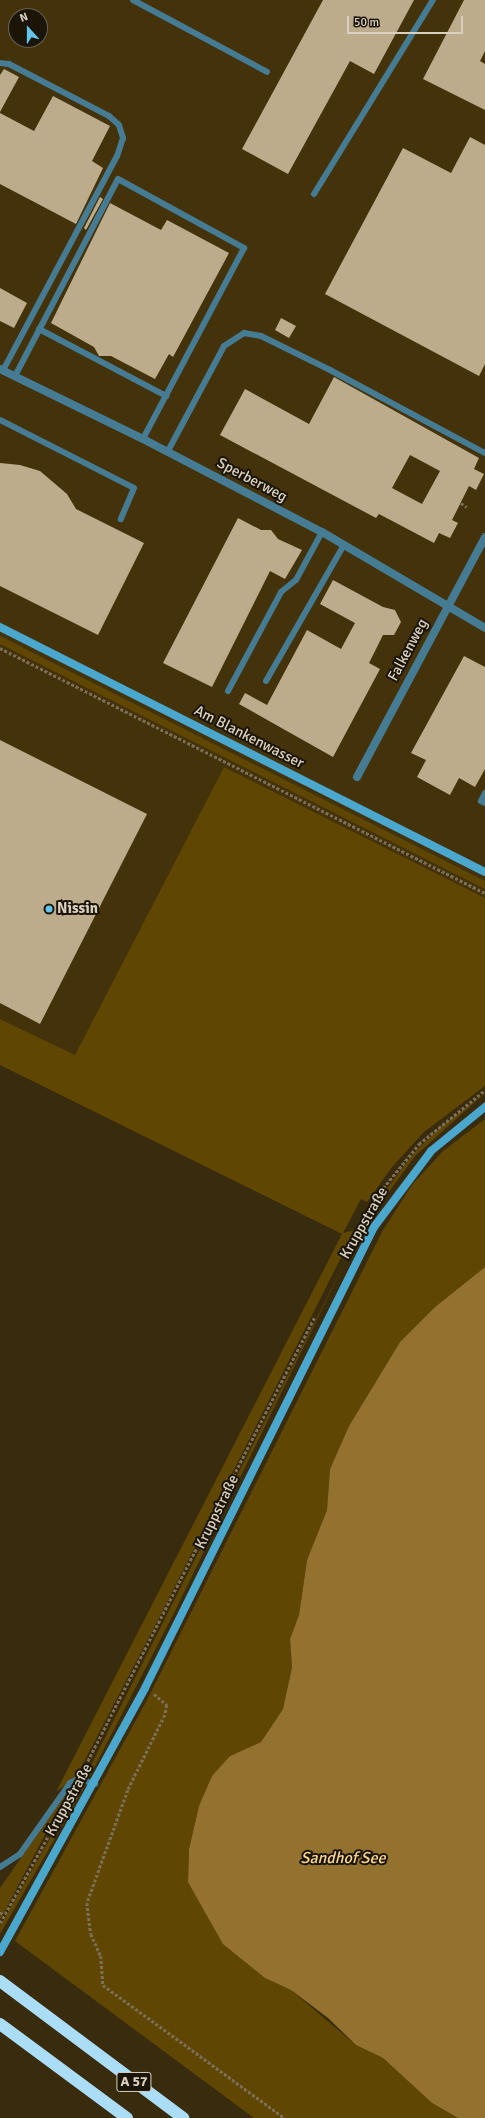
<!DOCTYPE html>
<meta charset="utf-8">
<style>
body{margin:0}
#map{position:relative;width:485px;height:2118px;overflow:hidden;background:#392b0d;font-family:Signika,sans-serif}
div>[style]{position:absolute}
.built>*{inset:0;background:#44320a}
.green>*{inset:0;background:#604603}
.water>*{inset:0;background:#93722f}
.building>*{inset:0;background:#bdac8b}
.path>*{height:2.5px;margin-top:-1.25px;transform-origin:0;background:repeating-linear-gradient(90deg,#7b6f57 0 3px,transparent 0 5px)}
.lane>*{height:6px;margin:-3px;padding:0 3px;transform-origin:3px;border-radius:3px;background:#457c94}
.street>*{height:8px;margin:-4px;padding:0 4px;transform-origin:4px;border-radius:4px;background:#457c94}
.secondary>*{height:8px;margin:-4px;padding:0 4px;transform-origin:4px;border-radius:4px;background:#4aa7ce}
.highway>*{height:12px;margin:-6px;padding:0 6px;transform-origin:6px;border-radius:6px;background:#abdef6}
.dots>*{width:11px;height:11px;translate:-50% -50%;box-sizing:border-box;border:2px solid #1b1508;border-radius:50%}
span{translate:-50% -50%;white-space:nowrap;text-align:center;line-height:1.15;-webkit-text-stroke:4px #1b1508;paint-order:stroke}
.shield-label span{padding:1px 3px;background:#1b1508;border:1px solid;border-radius:3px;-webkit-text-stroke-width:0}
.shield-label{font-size:14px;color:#d9d0c0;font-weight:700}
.street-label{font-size:15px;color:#d9d0c0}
.poi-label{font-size:15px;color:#d9d0c0;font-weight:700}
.left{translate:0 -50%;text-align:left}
.water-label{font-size:16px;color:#fcd68f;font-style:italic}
.north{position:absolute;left:8px;top:8px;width:40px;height:40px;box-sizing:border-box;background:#1b1508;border:1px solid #676052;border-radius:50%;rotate:339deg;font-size:11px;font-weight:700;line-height:16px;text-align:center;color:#d9d0c0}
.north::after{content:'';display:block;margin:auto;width:14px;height:18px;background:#64c5ee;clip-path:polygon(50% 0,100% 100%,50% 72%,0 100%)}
.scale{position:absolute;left:347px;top:16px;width:116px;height:18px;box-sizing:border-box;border:2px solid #d9d0c0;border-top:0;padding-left:5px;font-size:12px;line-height:14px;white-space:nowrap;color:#d9d0c0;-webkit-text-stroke:3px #1b1508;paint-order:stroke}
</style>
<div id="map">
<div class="built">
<div style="clip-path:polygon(evenodd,0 0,485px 0,485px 898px,224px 767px,75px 1055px,0 1019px,0 0,16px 16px,40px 16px,40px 40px,16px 40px,16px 16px)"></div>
</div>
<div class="green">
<div style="clip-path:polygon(0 636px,485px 881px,485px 889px,0 644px)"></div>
<div style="clip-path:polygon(224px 767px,485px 898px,485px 1086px,424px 1132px,392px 1167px,367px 1202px,361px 1199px,343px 1233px,355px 1230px,161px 1614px,76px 1777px,56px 1792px,342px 1234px,0 1065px,0 1019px,75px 1055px)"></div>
<div style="clip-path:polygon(485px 1093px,415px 1156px,375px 1211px,369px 1213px,412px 1155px,438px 1129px)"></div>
<div style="clip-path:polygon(485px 1119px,485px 1267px,435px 1307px,400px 1342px,349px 1426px,330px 1469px,327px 1510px,307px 1560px,299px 1615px,290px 1639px,292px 1667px,283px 1709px,261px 1742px,230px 1756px,199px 1806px,189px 1849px,188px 1882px,265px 1978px,291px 1990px,356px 2045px,383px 2058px,432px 2103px,458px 2118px,254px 2118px,15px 1941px,147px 1700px,383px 1230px,412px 1185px,443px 1151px)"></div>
<div style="clip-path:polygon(348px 1256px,174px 1613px,90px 1776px,86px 1775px)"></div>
<div style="clip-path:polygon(81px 1784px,85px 1786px,0 1934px,0 1926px)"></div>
<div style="clip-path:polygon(72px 1785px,56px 1814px,0 1920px,0 1888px)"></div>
</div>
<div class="water">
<div style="clip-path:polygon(485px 1267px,485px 2118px,458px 2118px,432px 2103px,383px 2058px,356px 2045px,328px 2018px,291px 1990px,265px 1978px,223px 1944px,188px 1882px,189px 1849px,199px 1806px,212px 1776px,230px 1756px,261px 1742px,283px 1709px,292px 1667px,290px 1639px,299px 1615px,307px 1560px,327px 1510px,330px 1469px,349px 1426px,400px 1342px,435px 1307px)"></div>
</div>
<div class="building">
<div style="clip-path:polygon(323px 0,414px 0,374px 74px,350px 61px,288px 174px,242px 149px)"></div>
<div style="clip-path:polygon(464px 0,485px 0,485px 51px,480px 61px,485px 64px,485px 110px,423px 79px)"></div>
<div style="clip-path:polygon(4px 69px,19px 77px,0 112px,0 75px)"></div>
<div style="clip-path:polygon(53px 96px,110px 126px,92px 161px,103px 168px,76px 224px,0 184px,0 113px,34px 131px)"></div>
<div style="clip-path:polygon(470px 137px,485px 145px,485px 364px,479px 376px,325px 294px,403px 148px,451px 173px)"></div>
<div style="clip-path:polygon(100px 197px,103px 199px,86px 230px,84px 228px)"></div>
<div style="clip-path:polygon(110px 203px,161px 230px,167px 220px,229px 253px,173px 357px,169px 354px,155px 379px,111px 356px,99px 356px,94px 347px,51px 323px)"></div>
<div style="clip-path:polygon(0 288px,27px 303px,14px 328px,0 321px)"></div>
<div style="clip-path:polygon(281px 318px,296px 326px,289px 338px,275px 330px)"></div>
<div style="clip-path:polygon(evenodd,334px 377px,479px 458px,474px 469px,484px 474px,476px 490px,469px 486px,452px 520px,458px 523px,450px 538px,439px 533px,434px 543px,379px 514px,376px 518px,220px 435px,245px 389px,309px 424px,334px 377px,410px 455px,440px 471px,422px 504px,392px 488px,410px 455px)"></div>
<div style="clip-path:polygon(0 463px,20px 465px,40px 471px,67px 494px,76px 509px,144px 543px,98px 635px,0 586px)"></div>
<div style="clip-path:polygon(238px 518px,261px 530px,271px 530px,278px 539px,302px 550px,285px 579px,270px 571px,212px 687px,163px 663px)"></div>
<div style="clip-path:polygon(333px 580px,383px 607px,395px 610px,401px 622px,394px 635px,383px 635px,369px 663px,380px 669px,333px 757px,239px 704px,245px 693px,267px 705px,307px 630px,341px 649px,355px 623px,320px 604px)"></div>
<div style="clip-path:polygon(464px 656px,485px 667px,485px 769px,475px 787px,459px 778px,450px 795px,417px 777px,426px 760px,411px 753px)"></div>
<div style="clip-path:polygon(0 740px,147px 814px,40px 1024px,0 1003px)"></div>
</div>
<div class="path">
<div style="left:461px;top:503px;width:7px;rotate:34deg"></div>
<div style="left:0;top:648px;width:543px;rotate:26.8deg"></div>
<div style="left:365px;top:1218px;width:30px;rotate:-60deg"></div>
<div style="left:380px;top:1192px;width:62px;rotate:-50.9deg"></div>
<div style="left:419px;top:1144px;width:85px;rotate:-39.3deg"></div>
<div style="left:154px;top:1694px;width:17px;rotate:40deg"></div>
<div style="left:167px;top:1705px;width:10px;rotate:101deg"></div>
<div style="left:165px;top:1715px;width:84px;rotate:116.3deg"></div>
<div style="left:128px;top:1790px;width:120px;rotate:109.9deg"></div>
<div style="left:87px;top:1903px;width:31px;rotate:83deg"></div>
<div style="left:91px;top:1934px;width:24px;rotate:66deg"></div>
<div style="left:101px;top:1956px;width:29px;rotate:86deg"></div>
<div style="left:103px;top:1985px;width:225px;rotate:36.2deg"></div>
<div style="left:83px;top:1770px;width:508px;rotate:-62.93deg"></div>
<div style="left:0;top:1912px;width:5px;rotate:37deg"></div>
<div style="left:0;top:1923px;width:99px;rotate:-61.1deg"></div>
</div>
<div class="lane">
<div style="left:133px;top:0;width:152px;rotate:28.2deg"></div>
<div style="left:0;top:63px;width:9px;rotate:6deg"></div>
<div style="left:9px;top:64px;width:113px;rotate:27.5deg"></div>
<div style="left:109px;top:116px;width:13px;rotate:42deg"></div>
<div style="left:119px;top:125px;width:14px;rotate:73deg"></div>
<div style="left:123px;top:138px;width:19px;rotate:108deg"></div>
<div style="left:117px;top:156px;width:242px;rotate:118deg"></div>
<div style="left:314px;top:194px;width:228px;rotate:-58.5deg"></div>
<div style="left:39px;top:329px;width:144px;rotate:27.8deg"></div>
<div style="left:15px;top:376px;width:222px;rotate:-62.4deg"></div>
<div style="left:118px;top:179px;width:144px;rotate:28.7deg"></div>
<div style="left:244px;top:248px;width:216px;rotate:117.9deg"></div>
<div style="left:0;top:420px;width:150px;rotate:26.9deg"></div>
<div style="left:134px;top:488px;width:34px;rotate:113deg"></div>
<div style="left:168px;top:451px;width:119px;rotate:-61.9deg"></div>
<div style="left:224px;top:346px;width:24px;rotate:-33deg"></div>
<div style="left:244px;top:333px;width:17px;rotate:10deg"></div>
<div style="left:261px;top:336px;width:77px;rotate:26.2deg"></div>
<div style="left:330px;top:370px;width:176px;rotate:28.2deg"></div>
<div style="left:266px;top:681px;width:157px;rotate:-60.2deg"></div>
<div style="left:228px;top:691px;width:112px;rotate:-61.8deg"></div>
<div style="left:281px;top:592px;width:19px;rotate:-39deg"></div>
<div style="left:296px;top:580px;width:55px;rotate:-61.6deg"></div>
<div style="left:485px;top:793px;width:9px;rotate:117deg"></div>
<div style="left:481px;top:801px;width:4px;rotate:27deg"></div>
<div style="left:0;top:1867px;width:24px;rotate:-33deg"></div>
<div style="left:20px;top:1854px;width:87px;rotate:-54.8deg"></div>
<div style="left:70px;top:1783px;width:9px;rotate:-27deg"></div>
<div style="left:78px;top:1779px;width:18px;rotate:16deg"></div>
</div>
<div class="street">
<div style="left:0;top:369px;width:159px;rotate:26.1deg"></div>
<div style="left:143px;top:439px;width:202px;rotate:27.5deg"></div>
<div style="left:322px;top:532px;width:189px;rotate:30.5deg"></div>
<div style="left:357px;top:777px;width:272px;rotate:-61.9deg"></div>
</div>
<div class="secondary">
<div style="left:0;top:627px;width:543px;rotate:26.8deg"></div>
<div style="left:0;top:1952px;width:301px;rotate:-61.2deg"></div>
<div style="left:145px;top:1688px;width:515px;rotate:-63.58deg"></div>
<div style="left:374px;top:1227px;width:95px;rotate:-53.1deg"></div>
<div style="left:431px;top:1151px;width:70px;rotate:-39.2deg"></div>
</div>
<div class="highway">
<div style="left:0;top:1981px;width:229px;rotate:36.8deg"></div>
<div style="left:0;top:2024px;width:158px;rotate:36.5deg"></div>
</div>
<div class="dots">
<div style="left:49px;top:909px;background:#64c5ee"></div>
</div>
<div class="shield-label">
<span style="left:134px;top:2082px">A 57</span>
</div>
<div class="street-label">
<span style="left:252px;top:480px;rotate:28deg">Sperberweg</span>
<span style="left:408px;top:650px;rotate:-62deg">Falkenweg</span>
<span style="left:249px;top:737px;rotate:27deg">Am Blankenwasser</span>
<span style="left:364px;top:1223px;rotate:-60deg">Kruppstraße</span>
<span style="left:217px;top:1512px;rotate:-64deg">Kruppstraße</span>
<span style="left:69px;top:1800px;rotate:-61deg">Kruppstraße</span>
</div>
<div class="poi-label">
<span class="left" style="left:57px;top:909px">Nissin</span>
</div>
<div class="water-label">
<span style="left:343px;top:1858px">Sandhof See</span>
</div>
<div class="north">N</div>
<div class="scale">50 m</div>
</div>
